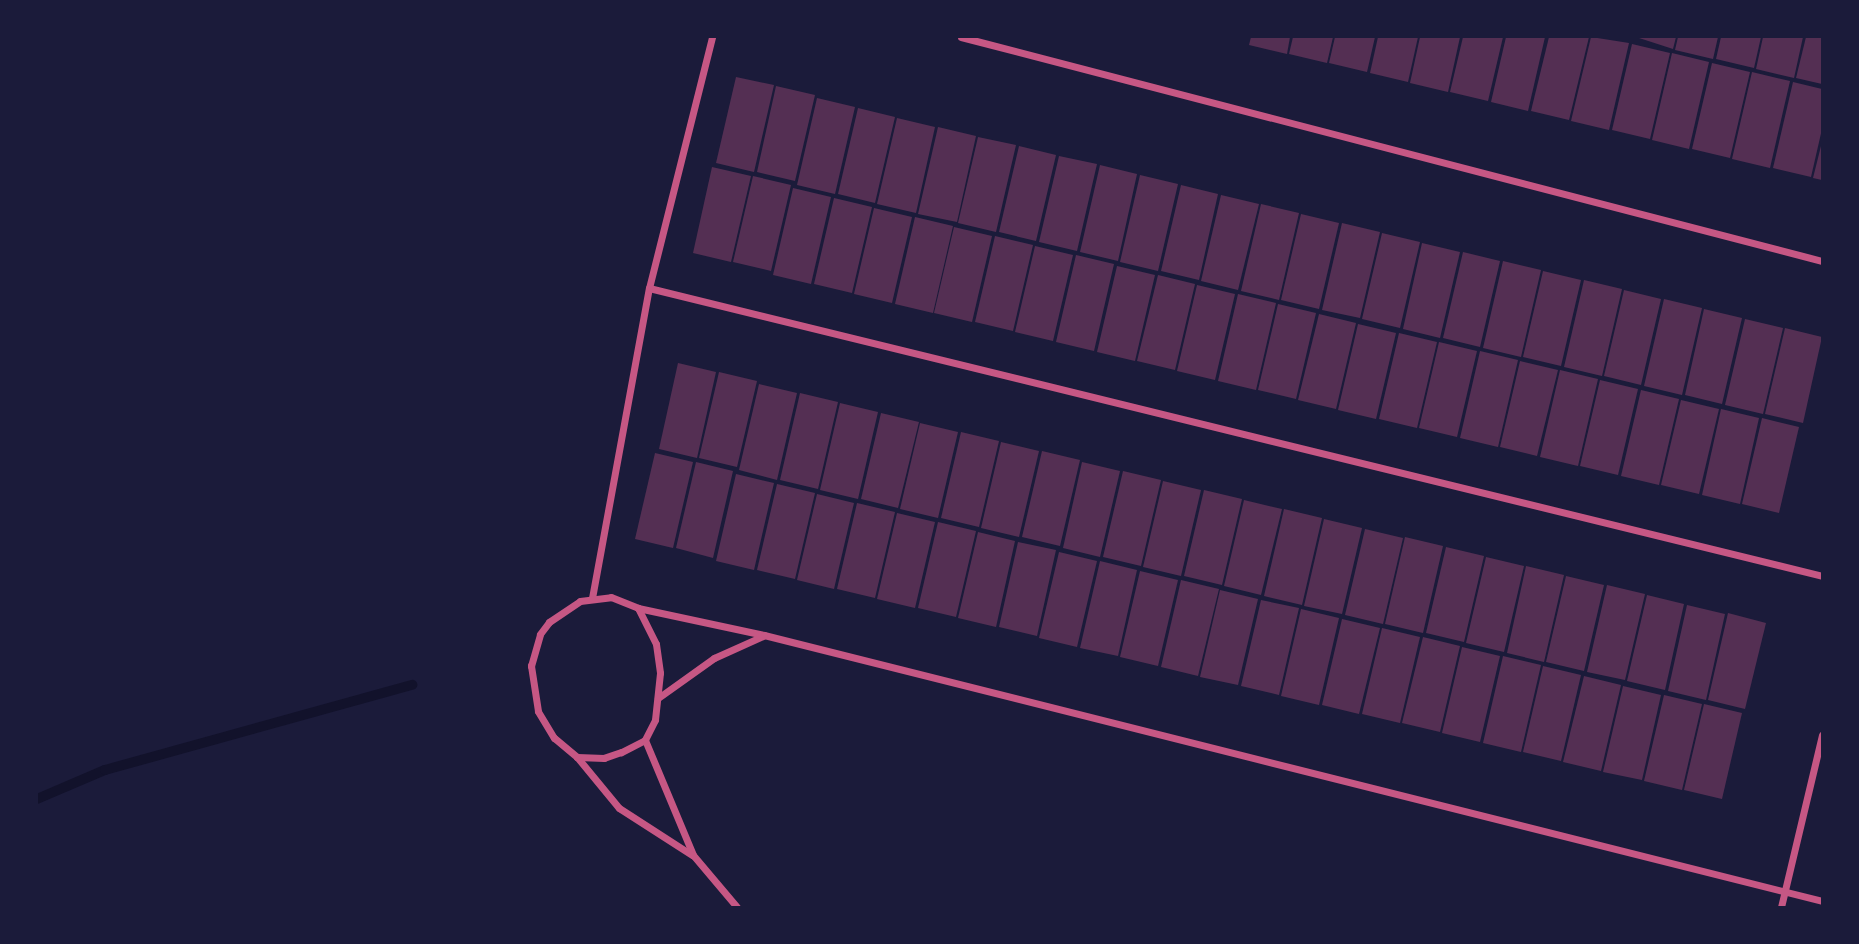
<!DOCTYPE html>
<style>
body{margin:0}
#map{position:relative;width:1859px;height:944px;overflow:hidden;background:#1b1b3a;font-family:Karla,sans-serif}
div>[style]{position:absolute}
.stream>*{height:10px;margin:-5px;padding:0 5px;transform-origin:5px;border-radius:5px;background:#12122b}
.building>*{inset:0;background:#542f53}
.minor>*{height:7px;margin:-3.5px;padding:0 3.5px;transform-origin:3.5px;border-radius:3.5px;background:#c65784}
span{translate:-50% -50%;white-space:nowrap;text-align:center;line-height:1.15;-webkit-text-stroke:7px #1b1b3a;paint-order:stroke}
.frame{position:absolute;inset:0;border:38px solid #1b1b3a;pointer-events:none}
</style>
<div id="map">
<div class="stream">
<div style="left:37px;top:799px;width:74px;rotate:-23.1deg"></div>
<div style="left:105px;top:770px;width:319px;rotate:-15.5deg"></div>
</div>
<div class="building">
<div style="clip-path:polygon(1251px 37px,1290px 37px,1287px 54px,1249px 45px)"></div>
<div style="clip-path:polygon(1293px 37px,1333px 37px,1327px 63px,1289px 54px)"></div>
<div style="clip-path:polygon(1335px 37px,1375px 37px,1367px 72px,1329px 63px)"></div>
<div style="clip-path:polygon(1378px 37px,1418px 37px,1408px 82px,1370px 73px)"></div>
<div style="clip-path:polygon(1420px 37px,1460px 37px,1448px 92px,1410px 83px)"></div>
<div style="clip-path:polygon(1463px 37px,1503px 37px,1488px 101px,1450px 92px)"></div>
<div style="clip-path:polygon(1506px 37px,1545px 37px,1528px 111px,1491px 102px)"></div>
<div style="clip-path:polygon(1549px 37px,1589px 37px,1569px 120px,1531px 111px)"></div>
<div style="clip-path:polygon(1591px 37px,1629px 43px,1609px 130px,1571px 121px)"></div>
<div style="clip-path:polygon(1636px 37px,1676px 37px,1673px 49px)"></div>
<div style="clip-path:polygon(1678px 37px,1718px 37px,1713px 59px,1675px 50px)"></div>
<div style="clip-path:polygon(1721px 37px,1761px 37px,1754px 68px,1716px 59px)"></div>
<div style="clip-path:polygon(1763px 37px,1803px 37px,1794px 78px,1756px 69px)"></div>
<div style="clip-path:polygon(1806px 37px,1822px 37px,1822px 84px,1796px 78px)"></div>
<div style="clip-path:polygon(1632px 44px,1670px 53px,1650px 139px,1612px 130px)"></div>
<div style="clip-path:polygon(1672px 53px,1709px 62px,1689px 149px,1652px 140px)"></div>
<div style="clip-path:polygon(1712px 63px,1750px 72px,1730px 158px,1692px 149px)"></div>
<div style="clip-path:polygon(1752px 72px,1790px 81px,1770px 168px,1732px 159px)"></div>
<div style="clip-path:polygon(736px 77px,774px 85px,754px 172px,716px 163px)"></div>
<div style="clip-path:polygon(1793px 82px,1822px 89px,1822px 129px,1811px 177px,1773px 168px)"></div>
<div style="clip-path:polygon(776px 86px,815px 95px,795px 181px,757px 172px)"></div>
<div style="clip-path:polygon(817px 98px,855px 107px,835px 194px,797px 185px)"></div>
<div style="clip-path:polygon(858px 108px,895px 117px,875px 203px,838px 194px)"></div>
<div style="clip-path:polygon(897px 118px,935px 127px,916px 213px,877px 204px)"></div>
<div style="clip-path:polygon(938px 127px,976px 136px,957px 222px,918px 214px)"></div>
<div style="clip-path:polygon(978px 137px,1016px 145px,996px 232px,958px 223px)"></div>
<div style="clip-path:polygon(1822px 142px,1822px 180px,1813px 178px)"></div>
<div style="clip-path:polygon(1019px 146px,1056px 155px,1036px 241px,999px 232px)"></div>
<div style="clip-path:polygon(1059px 156px,1097px 164px,1077px 251px,1039px 242px)"></div>
<div style="clip-path:polygon(1100px 165px,1137px 174px,1118px 261px,1080px 252px)"></div>
<div style="clip-path:polygon(712px 167px,751px 176px,731px 262px,693px 253px)"></div>
<div style="clip-path:polygon(1140px 175px,1178px 184px,1158px 271px,1120px 262px)"></div>
<div style="clip-path:polygon(753px 176px,791px 185px,771px 271px,733px 262px)"></div>
<div style="clip-path:polygon(1181px 185px,1218px 194px,1199px 280px,1161px 271px)"></div>
<div style="clip-path:polygon(793px 188px,831px 197px,811px 284px,773px 275px)"></div>
<div style="clip-path:polygon(1221px 195px,1259px 204px,1238px 290px,1201px 281px)"></div>
<div style="clip-path:polygon(834px 198px,872px 207px,852px 293px,814px 284px)"></div>
<div style="clip-path:polygon(1261px 204px,1299px 213px,1279px 300px,1241px 291px)"></div>
<div style="clip-path:polygon(874px 208px,912px 217px,892px 303px,854px 294px)"></div>
<div style="clip-path:polygon(1301px 214px,1339px 223px,1319px 309px,1281px 300px)"></div>
<div style="clip-path:polygon(915px 217px,953px 226px,933px 313px,895px 304px)"></div>
<div style="clip-path:polygon(1342px 223px,1380px 232px,1360px 318px,1322px 310px)"></div>
<div style="clip-path:polygon(954px 227px,992px 236px,972px 322px,934px 313px)"></div>
<div style="clip-path:polygon(1382px 233px,1420px 242px,1400px 328px,1362px 319px)"></div>
<div style="clip-path:polygon(995px 236px,1033px 245px,1013px 331px,975px 322px)"></div>
<div style="clip-path:polygon(1422px 243px,1460px 252px,1440px 338px,1403px 329px)"></div>
<div style="clip-path:polygon(1035px 246px,1073px 255px,1053px 341px,1015px 332px)"></div>
<div style="clip-path:polygon(1463px 252px,1500px 261px,1480px 347px,1443px 338px)"></div>
<div style="clip-path:polygon(1076px 255px,1114px 264px,1094px 351px,1056px 342px)"></div>
<div style="clip-path:polygon(1503px 261px,1541px 270px,1521px 357px,1483px 348px)"></div>
<div style="clip-path:polygon(1117px 266px,1155px 275px,1135px 361px,1097px 352px)"></div>
<div style="clip-path:polygon(1543px 271px,1581px 280px,1561px 366px,1523px 357px)"></div>
<div style="clip-path:polygon(1158px 275px,1195px 284px,1175px 370px,1137px 361px)"></div>
<div style="clip-path:polygon(1584px 280px,1622px 289px,1602px 376px,1564px 367px)"></div>
<div style="clip-path:polygon(1197px 285px,1235px 294px,1215px 380px,1177px 371px)"></div>
<div style="clip-path:polygon(1624px 290px,1661px 299px,1641px 385px,1604px 376px)"></div>
<div style="clip-path:polygon(1238px 294px,1276px 303px,1256px 390px,1218px 381px)"></div>
<div style="clip-path:polygon(1664px 299px,1702px 308px,1682px 395px,1644px 386px)"></div>
<div style="clip-path:polygon(1278px 304px,1316px 313px,1296px 399px,1258px 390px)"></div>
<div style="clip-path:polygon(1704px 309px,1742px 318px,1722px 404px,1685px 395px)"></div>
<div style="clip-path:polygon(1319px 314px,1356px 323px,1336px 409px,1298px 400px)"></div>
<div style="clip-path:polygon(1745px 319px,1783px 328px,1763px 414px,1725px 405px)"></div>
<div style="clip-path:polygon(1358px 324px,1396px 333px,1376px 419px,1338px 410px)"></div>
<div style="clip-path:polygon(1785px 328px,1822px 337px,1803px 423px,1765px 414px)"></div>
<div style="clip-path:polygon(1399px 333px,1437px 342px,1417px 428px,1379px 419px)"></div>
<div style="clip-path:polygon(1439px 342px,1477px 351px,1457px 437px,1419px 428px)"></div>
<div style="clip-path:polygon(1480px 351px,1518px 360px,1498px 447px,1460px 438px)"></div>
<div style="clip-path:polygon(1520px 361px,1558px 370px,1537px 456px,1500px 447px)"></div>
<div style="clip-path:polygon(678px 363px,716px 372px,697px 458px,659px 449px)"></div>
<div style="clip-path:polygon(1560px 370px,1598px 379px,1578px 466px,1540px 457px)"></div>
<div style="clip-path:polygon(719px 372px,757px 381px,737px 467px,699px 458px)"></div>
<div style="clip-path:polygon(1600px 380px,1638px 389px,1618px 475px,1580px 466px)"></div>
<div style="clip-path:polygon(759px 384px,797px 393px,777px 480px,739px 470px)"></div>
<div style="clip-path:polygon(1641px 390px,1679px 399px,1659px 485px,1621px 476px)"></div>
<div style="clip-path:polygon(800px 393px,838px 402px,818px 489px,780px 480px)"></div>
<div style="clip-path:polygon(1681px 400px,1719px 409px,1699px 494px,1661px 485px)"></div>
<div style="clip-path:polygon(840px 403px,878px 412px,858px 499px,820px 490px)"></div>
<div style="clip-path:polygon(1721px 409px,1759px 418px,1740px 504px,1702px 495px)"></div>
<div style="clip-path:polygon(881px 413px,919px 422px,898px 508px,861px 499px)"></div>
<div style="clip-path:polygon(1762px 418px,1799px 427px,1779px 513px,1742px 504px)"></div>
<div style="clip-path:polygon(920px 423px,958px 432px,938px 518px,900px 509px)"></div>
<div style="clip-path:polygon(961px 432px,999px 441px,979px 527px,941px 518px)"></div>
<div style="clip-path:polygon(1001px 442px,1039px 451px,1019px 537px,981px 528px)"></div>
<div style="clip-path:polygon(1042px 451px,1080px 460px,1060px 546px,1022px 537px)"></div>
<div style="clip-path:polygon(655px 453px,693px 462px,673px 548px,635px 539px)"></div>
<div style="clip-path:polygon(696px 462px,733px 471px,713px 558px,676px 548px)"></div>
<div style="clip-path:polygon(1082px 462px,1120px 471px,1100px 557px,1063px 548px)"></div>
<div style="clip-path:polygon(1123px 471px,1161px 480px,1141px 566px,1103px 557px)"></div>
<div style="clip-path:polygon(736px 474px,774px 483px,754px 570px,716px 561px)"></div>
<div style="clip-path:polygon(1163px 481px,1201px 490px,1181px 576px,1143px 567px)"></div>
<div style="clip-path:polygon(777px 484px,815px 493px,795px 579px,757px 570px)"></div>
<div style="clip-path:polygon(1204px 490px,1242px 499px,1222px 585px,1184px 576px)"></div>
<div style="clip-path:polygon(817px 494px,854px 503px,834px 589px,797px 580px)"></div>
<div style="clip-path:polygon(1244px 500px,1282px 509px,1261px 595px,1224px 586px)"></div>
<div style="clip-path:polygon(857px 503px,895px 512px,875px 598px,837px 589px)"></div>
<div style="clip-path:polygon(1284px 509px,1322px 518px,1302px 605px,1264px 596px)"></div>
<div style="clip-path:polygon(897px 513px,935px 522px,915px 608px,877px 599px)"></div>
<div style="clip-path:polygon(1324px 519px,1362px 528px,1342px 614px,1304px 606px)"></div>
<div style="clip-path:polygon(938px 522px,976px 531px,956px 617px,918px 608px)"></div>
<div style="clip-path:polygon(1365px 529px,1403px 538px,1383px 624px,1345px 615px)"></div>
<div style="clip-path:polygon(978px 532px,1015px 541px,996px 627px,958px 618px)"></div>
<div style="clip-path:polygon(1405px 537px,1443px 546px,1423px 633px,1385px 624px)"></div>
<div style="clip-path:polygon(1018px 542px,1056px 550px,1037px 636px,999px 627px)"></div>
<div style="clip-path:polygon(1446px 547px,1484px 556px,1464px 642px,1426px 633px)"></div>
<div style="clip-path:polygon(1059px 552px,1097px 561px,1077px 647px,1039px 638px)"></div>
<div style="clip-path:polygon(1486px 557px,1524px 566px,1504px 652px,1466px 643px)"></div>
<div style="clip-path:polygon(1100px 561px,1137px 570px,1118px 656px,1080px 648px)"></div>
<div style="clip-path:polygon(1526px 566px,1564px 575px,1544px 662px,1507px 653px)"></div>
<div style="clip-path:polygon(1140px 571px,1178px 580px,1158px 666px,1120px 657px)"></div>
<div style="clip-path:polygon(1566px 576px,1604px 585px,1584px 671px,1546px 662px)"></div>
<div style="clip-path:polygon(1181px 580px,1219px 589px,1198px 676px,1161px 667px)"></div>
<div style="clip-path:polygon(1607px 585px,1645px 594px,1625px 680px,1587px 672px)"></div>
<div style="clip-path:polygon(1220px 590px,1258px 599px,1238px 685px,1200px 677px)"></div>
<div style="clip-path:polygon(1647px 595px,1684px 604px,1665px 690px,1627px 681px)"></div>
<div style="clip-path:polygon(1261px 600px,1299px 608px,1279px 695px,1241px 686px)"></div>
<div style="clip-path:polygon(1687px 605px,1725px 614px,1706px 700px,1668px 691px)"></div>
<div style="clip-path:polygon(1301px 609px,1339px 618px,1319px 705px,1281px 696px)"></div>
<div style="clip-path:polygon(1728px 613px,1766px 623px,1745px 709px,1708px 700px)"></div>
<div style="clip-path:polygon(1342px 619px,1380px 628px,1359px 714px,1322px 705px)"></div>
<div style="clip-path:polygon(1382px 628px,1420px 637px,1400px 723px,1362px 714px)"></div>
<div style="clip-path:polygon(1423px 637px,1460px 646px,1440px 732px,1402px 723px)"></div>
<div style="clip-path:polygon(1462px 647px,1500px 656px,1480px 742px,1442px 733px)"></div>
<div style="clip-path:polygon(1503px 656px,1541px 665px,1521px 752px,1483px 743px)"></div>
<div style="clip-path:polygon(1543px 666px,1581px 675px,1561px 761px,1523px 752px)"></div>
<div style="clip-path:polygon(1584px 676px,1621px 685px,1601px 771px,1563px 762px)"></div>
<div style="clip-path:polygon(1623px 686px,1661px 695px,1642px 780px,1603px 772px)"></div>
<div style="clip-path:polygon(1664px 695px,1702px 704px,1682px 790px,1644px 781px)"></div>
<div style="clip-path:polygon(1704px 704px,1742px 713px,1722px 799px,1684px 790px)"></div>
</div>
<div class="minor">
<div style="left:961px;top:37px;width:890px;rotate:14.58deg"></div>
<div style="left:649px;top:288px;width:1208px;rotate:13.79deg"></div>
<div style="left:592px;top:598px;width:315px;rotate:-79.6deg"></div>
<div style="left:649px;top:288px;width:259px;rotate:-75.9deg"></div>
<div style="left:638px;top:608px;width:40px;rotate:63.4deg"></div>
<div style="left:656px;top:644px;width:29px;rotate:82deg"></div>
<div style="left:660px;top:673px;width:47px;rotate:96.1deg"></div>
<div style="left:655px;top:720px;width:22px;rotate:117deg"></div>
<div style="left:645px;top:740px;width:27px;rotate:153deg"></div>
<div style="left:621px;top:752px;width:18px;rotate:161deg"></div>
<div style="left:604px;top:758px;width:27px;rotate:-178deg"></div>
<div style="left:577px;top:757px;width:30px;rotate:-140deg"></div>
<div style="left:554px;top:738px;width:31px;rotate:-121deg"></div>
<div style="left:538px;top:711px;width:46px;rotate:-98.8deg"></div>
<div style="left:531px;top:666px;width:33px;rotate:-74deg"></div>
<div style="left:540px;top:634px;width:15px;rotate:-53deg"></div>
<div style="left:549px;top:622px;width:37px;rotate:-34deg"></div>
<div style="left:580px;top:601px;width:31px;rotate:-7deg"></div>
<div style="left:611px;top:597px;width:29px;rotate:22deg"></div>
<div style="left:638px;top:608px;width:129px;rotate:12.1deg"></div>
<div style="left:764px;top:635px;width:1091px;rotate:14.11deg"></div>
<div style="left:658px;top:698px;width:69px;rotate:-35.5deg"></div>
<div style="left:714px;top:658px;width:54px;rotate:-24.2deg"></div>
<div style="left:645px;top:740px;width:125px;rotate:67.3deg"></div>
<div style="left:693px;top:855px;width:68px;rotate:49.8deg"></div>
<div style="left:577px;top:757px;width:66px;rotate:50.5deg"></div>
<div style="left:619px;top:808px;width:87px;rotate:32.8deg"></div>
<div style="left:1781px;top:907px;width:177px;rotate:-76.6deg"></div>
</div>
<div class="frame"></div>
</div>
